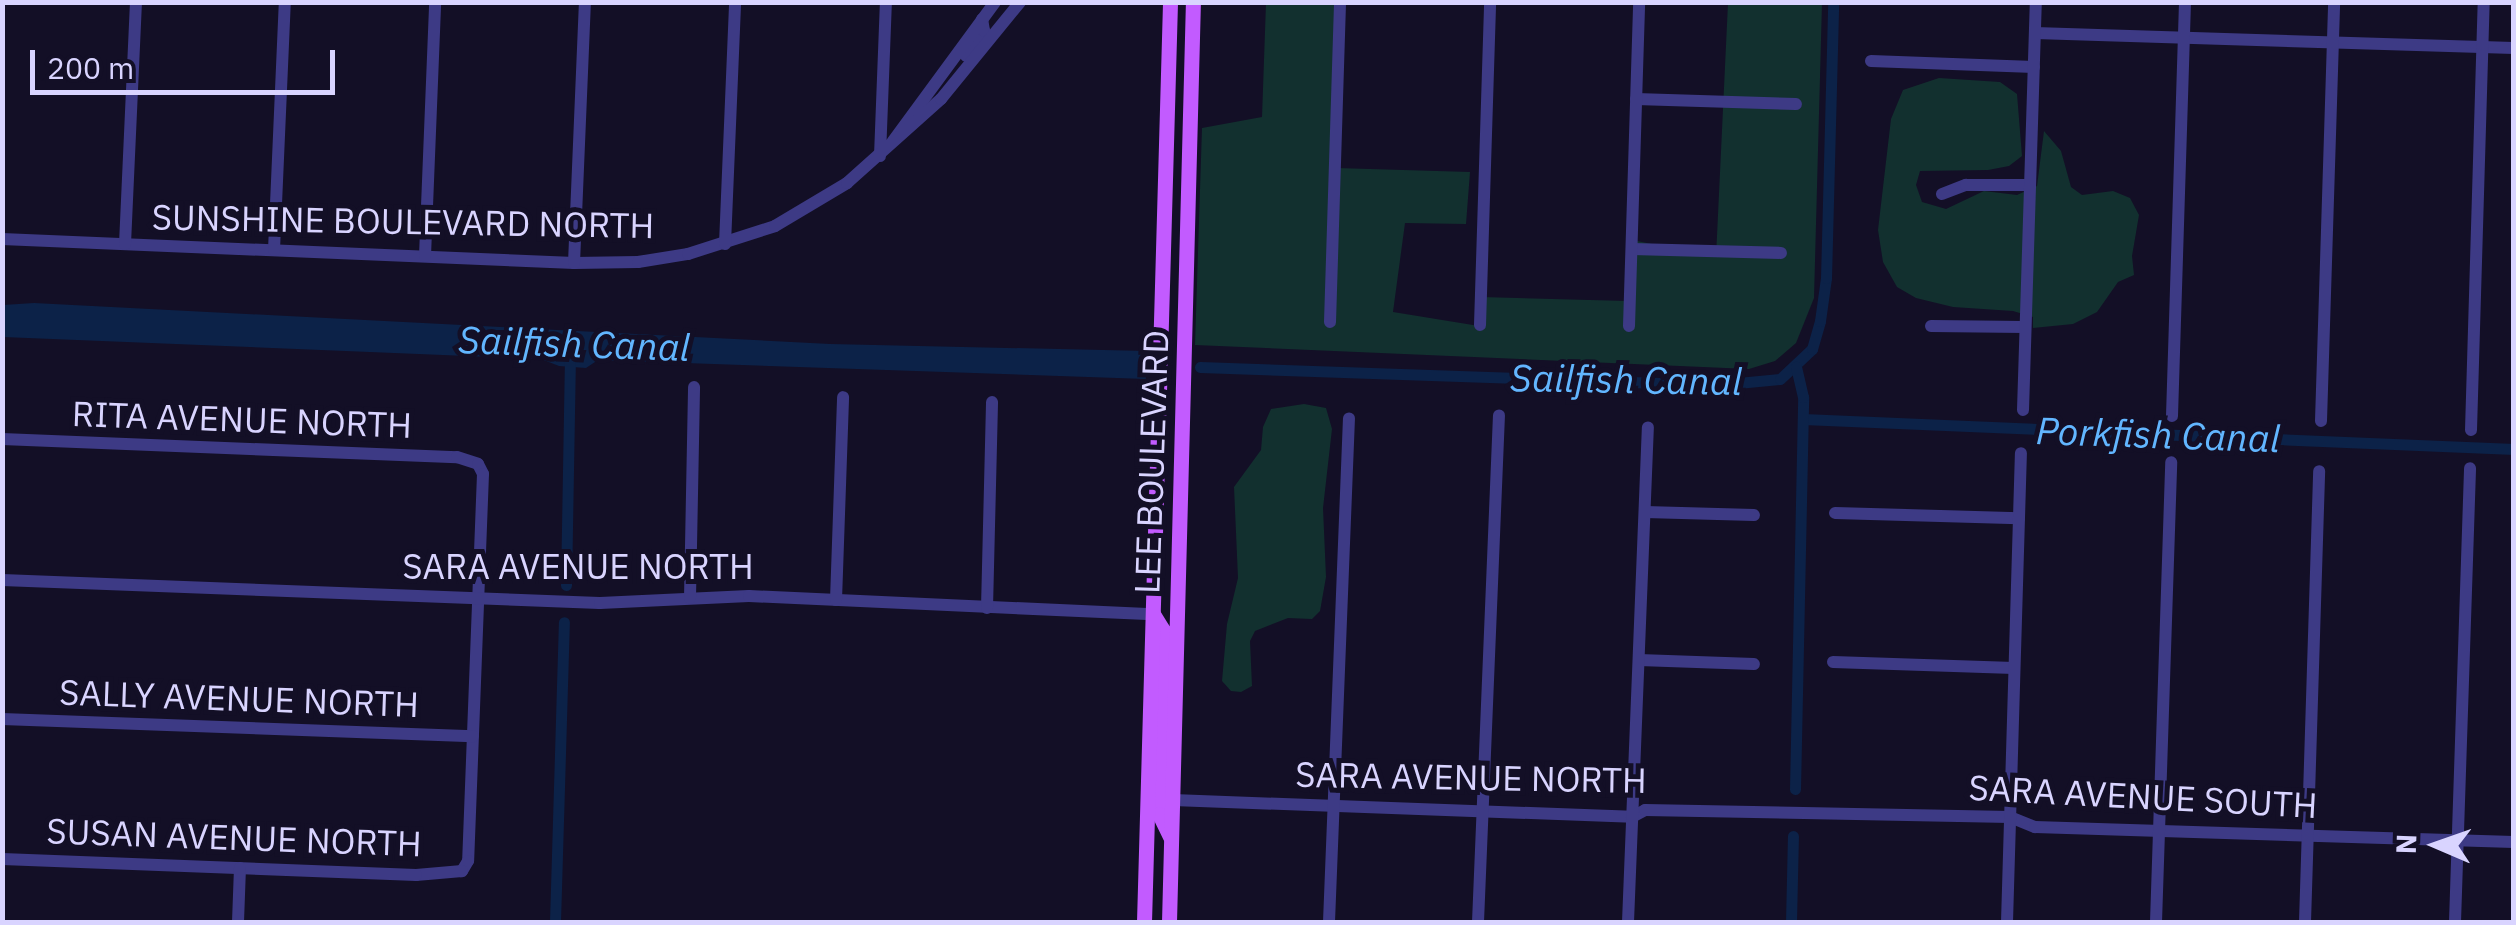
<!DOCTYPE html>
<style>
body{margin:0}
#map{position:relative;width:2516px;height:925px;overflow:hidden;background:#130f26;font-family:"IBM Plex Sans",sans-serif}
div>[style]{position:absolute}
.green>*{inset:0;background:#12302f}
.water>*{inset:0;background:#0c2248}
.canal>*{height:11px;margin:-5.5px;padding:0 5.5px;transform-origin:5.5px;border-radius:5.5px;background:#0c2248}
.minor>*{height:12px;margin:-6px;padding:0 6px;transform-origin:6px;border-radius:6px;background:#3d3a85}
.major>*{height:15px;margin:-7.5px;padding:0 7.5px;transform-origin:7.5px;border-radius:7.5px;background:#c25bff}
span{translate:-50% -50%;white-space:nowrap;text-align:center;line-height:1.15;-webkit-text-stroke:10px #130f26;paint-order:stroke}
.street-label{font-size:35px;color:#d9d4ff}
.water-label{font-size:38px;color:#62b6ff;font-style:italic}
.frame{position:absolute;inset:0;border:5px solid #d9d4ff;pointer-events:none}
.north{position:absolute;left:2386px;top:795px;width:100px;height:100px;-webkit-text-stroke:8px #130f26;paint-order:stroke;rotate:272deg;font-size:28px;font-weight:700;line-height:40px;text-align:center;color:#d9d4ff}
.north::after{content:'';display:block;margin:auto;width:35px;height:45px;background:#d9d4ff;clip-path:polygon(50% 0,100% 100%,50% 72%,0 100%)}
.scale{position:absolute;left:30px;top:50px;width:305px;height:45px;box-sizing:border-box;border:5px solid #d9d4ff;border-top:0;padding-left:12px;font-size:30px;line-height:35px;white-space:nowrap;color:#d9d4ff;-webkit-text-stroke:8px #130f26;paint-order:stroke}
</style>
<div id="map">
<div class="green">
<div style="clip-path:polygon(1266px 3px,1339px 3px,1336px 168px,1470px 172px,1466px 224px,1405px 223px,1393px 312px,1479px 326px,1481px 297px,1627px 301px,1637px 241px,1716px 257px,1728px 3px,1822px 3px,1814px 298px,1796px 343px,1775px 361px,1749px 369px,1195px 345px,1202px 128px,1262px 117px)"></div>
<div style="clip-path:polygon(1939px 78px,2000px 82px,2017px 94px,2022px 156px,2009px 166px,1988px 170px,1920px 171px,1916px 185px,1922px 202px,1946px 209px,1984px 191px,2017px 195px,2037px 186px,2044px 131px,2061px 151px,2071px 187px,2082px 195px,2113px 191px,2130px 198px,2139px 215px,2132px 256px,2134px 275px,2118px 282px,2097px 312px,2073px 324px,2033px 328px,2033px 317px,2013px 311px,1953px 307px,1916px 298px,1897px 287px,1883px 262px,1878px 230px,1891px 119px,1903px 90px)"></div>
<div style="clip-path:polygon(1304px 404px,1326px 408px,1332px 429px,1323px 508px,1326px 577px,1320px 611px,1312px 619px,1288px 618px,1255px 631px,1250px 641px,1252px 686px,1241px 692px,1231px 691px,1222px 681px,1227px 624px,1238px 578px,1234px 487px,1261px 450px,1263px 427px,1271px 409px)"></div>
</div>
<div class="water">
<div style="clip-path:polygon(34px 303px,830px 344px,1147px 351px,1146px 379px,598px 360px,586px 368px,559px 366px,541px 359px,3px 337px,3px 305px)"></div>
</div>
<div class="canal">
<div style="left:1200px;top:367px;width:517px;rotate:1.99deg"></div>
<div style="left:1717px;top:385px;width:63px;rotate:-5.4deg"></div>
<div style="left:1780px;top:379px;width:44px;rotate:-43.2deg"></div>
<div style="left:1812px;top:349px;width:29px;rotate:-74deg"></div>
<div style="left:1820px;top:321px;width:43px;rotate:-82.1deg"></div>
<div style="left:1826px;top:278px;width:276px;rotate:-88.5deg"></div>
<div style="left:1803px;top:419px;width:712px;rotate:2.42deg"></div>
<div style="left:566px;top:585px;width:232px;rotate:-89deg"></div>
<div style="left:1795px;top:789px;width:392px;rotate:-88.8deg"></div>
<div style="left:1803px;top:397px;width:31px;rotate:-103deg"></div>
<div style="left:555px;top:922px;width:300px;rotate:-88.3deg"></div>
<div style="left:1791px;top:922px;width:86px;rotate:-88.7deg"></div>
</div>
<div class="minor">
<div style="left:2035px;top:33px;width:479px;rotate:1.8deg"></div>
<div style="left:966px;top:56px;width:31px;rotate:-54deg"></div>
<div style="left:984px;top:31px;width:12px;rotate:-99deg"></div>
<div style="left:1871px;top:61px;width:163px;rotate:2.1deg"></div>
<div style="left:1636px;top:99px;width:160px;rotate:1.8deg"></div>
<div style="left:893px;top:141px;width:172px;rotate:-53.7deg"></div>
<div style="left:880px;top:156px;width:154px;rotate:-87.8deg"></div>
<div style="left:1942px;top:194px;width:26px;rotate:-21deg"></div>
<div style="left:1966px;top:185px;width:64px"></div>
<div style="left:2px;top:239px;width:573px;rotate:2.4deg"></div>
<div style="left:574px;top:263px;width:64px;rotate:-0.9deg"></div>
<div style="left:638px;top:262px;width:51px;rotate:-9.1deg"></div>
<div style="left:688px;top:254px;width:91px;rotate:-17.8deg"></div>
<div style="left:775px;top:226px;width:84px;rotate:-30.8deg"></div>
<div style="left:847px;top:183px;width:126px;rotate:-41.8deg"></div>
<div style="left:941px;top:99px;width:125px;rotate:-50.8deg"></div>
<div style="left:125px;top:244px;width:242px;rotate:-87.4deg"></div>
<div style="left:725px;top:244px;width:242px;rotate:-87.6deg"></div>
<div style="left:1632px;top:249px;width:149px;rotate:1.5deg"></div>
<div style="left:274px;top:250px;width:248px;rotate:-87.5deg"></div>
<div style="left:425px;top:256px;width:254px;rotate:-87.7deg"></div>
<div style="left:574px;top:263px;width:261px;rotate:-87.6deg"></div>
<div style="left:1330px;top:322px;width:320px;rotate:-88.2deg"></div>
<div style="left:1480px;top:325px;width:323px;rotate:-88.2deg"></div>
<div style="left:1629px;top:326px;width:324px;rotate:-88.2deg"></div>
<div style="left:1931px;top:326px;width:94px;rotate:0.6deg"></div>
<div style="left:2023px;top:410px;width:408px;rotate:-88.2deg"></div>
<div style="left:2172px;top:416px;width:414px;rotate:-88.2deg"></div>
<div style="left:2321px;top:421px;width:419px;rotate:-88.2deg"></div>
<div style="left:2471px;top:430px;width:428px;rotate:-88.3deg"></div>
<div style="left:2px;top:439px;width:455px;rotate:2.3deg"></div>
<div style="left:457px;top:457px;width:22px;rotate:18deg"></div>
<div style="left:478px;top:464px;width:11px;rotate:63deg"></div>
<div style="left:483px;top:474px;width:387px;rotate:92.2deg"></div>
<div style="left:468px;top:861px;width:12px;rotate:121deg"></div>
<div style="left:462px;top:871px;width:46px;rotate:175deg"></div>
<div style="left:416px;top:875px;width:414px;rotate:-177.8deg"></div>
<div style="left:1645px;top:512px;width:109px;rotate:1.6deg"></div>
<div style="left:1835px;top:513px;width:184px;rotate:1.6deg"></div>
<div style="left:2px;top:580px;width:598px;rotate:2.2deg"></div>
<div style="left:600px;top:603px;width:149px;rotate:-2.7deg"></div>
<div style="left:749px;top:596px;width:404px;rotate:2.6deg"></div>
<div style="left:690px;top:598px;width:211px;rotate:-88.9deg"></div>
<div style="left:836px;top:600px;width:203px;rotate:-88deg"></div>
<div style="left:987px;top:608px;width:206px;rotate:-88.6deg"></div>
<div style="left:1639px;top:660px;width:115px;rotate:2deg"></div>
<div style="left:1833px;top:662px;width:181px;rotate:1.9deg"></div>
<div style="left:2px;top:719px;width:471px;rotate:2.1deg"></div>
<div style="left:1173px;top:800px;width:459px;rotate:2.1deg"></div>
<div style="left:1632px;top:817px;width:15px;rotate:-28deg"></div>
<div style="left:1645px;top:810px;width:365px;rotate:1.1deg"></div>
<div style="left:2010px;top:817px;width:27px;rotate:22deg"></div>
<div style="left:2035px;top:827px;width:479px;rotate:1.8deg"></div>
<div style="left:238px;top:922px;width:54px;rotate:-87.9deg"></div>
<div style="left:1329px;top:922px;width:504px;rotate:-87.73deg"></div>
<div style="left:1478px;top:922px;width:507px;rotate:-87.63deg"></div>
<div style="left:1628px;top:922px;width:495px;rotate:-87.7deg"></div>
<div style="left:2007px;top:922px;width:469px;rotate:-88.3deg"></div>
<div style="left:2156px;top:922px;width:460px;rotate:-88.1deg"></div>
<div style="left:2305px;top:922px;width:451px;rotate:-88.2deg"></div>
<div style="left:2455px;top:922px;width:454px;rotate:-88.1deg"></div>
</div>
<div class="major">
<div style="left:1153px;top:614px;width:19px;rotate:58deg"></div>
<div style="left:1163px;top:630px;width:184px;rotate:91.2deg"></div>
<div style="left:1159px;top:814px;width:25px;rotate:64deg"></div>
<div style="left:1144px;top:922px;width:920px;rotate:-88.38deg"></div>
<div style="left:1169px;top:922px;width:920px;rotate:-88.51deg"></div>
</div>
<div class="street-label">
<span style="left:403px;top:221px;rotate:1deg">SUNSHINE BOULEVARD NORTH</span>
<span style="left:242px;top:419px;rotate:2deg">RITA AVENUE NORTH</span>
<span style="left:1151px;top:462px;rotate:-88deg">LEE BOULEVARD</span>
<span style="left:578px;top:566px">SARA AVENUE NORTH</span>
<span style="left:239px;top:698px;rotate:2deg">SALLY AVENUE NORTH</span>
<span style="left:1471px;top:777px;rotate:1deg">SARA AVENUE NORTH</span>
<span style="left:2143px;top:796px;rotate:3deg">SARA AVENUE SOUTH</span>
<span style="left:234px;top:837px;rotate:2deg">SUSAN AVENUE NORTH</span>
</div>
<div class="water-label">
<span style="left:574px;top:343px;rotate:2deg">Sailfish Canal</span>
<span style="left:1626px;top:379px;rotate:1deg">Sailfish Canal</span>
<span style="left:2158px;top:434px;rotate:2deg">Porkfish Canal</span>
</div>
<div class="frame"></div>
<div class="north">N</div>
<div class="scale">200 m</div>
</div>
